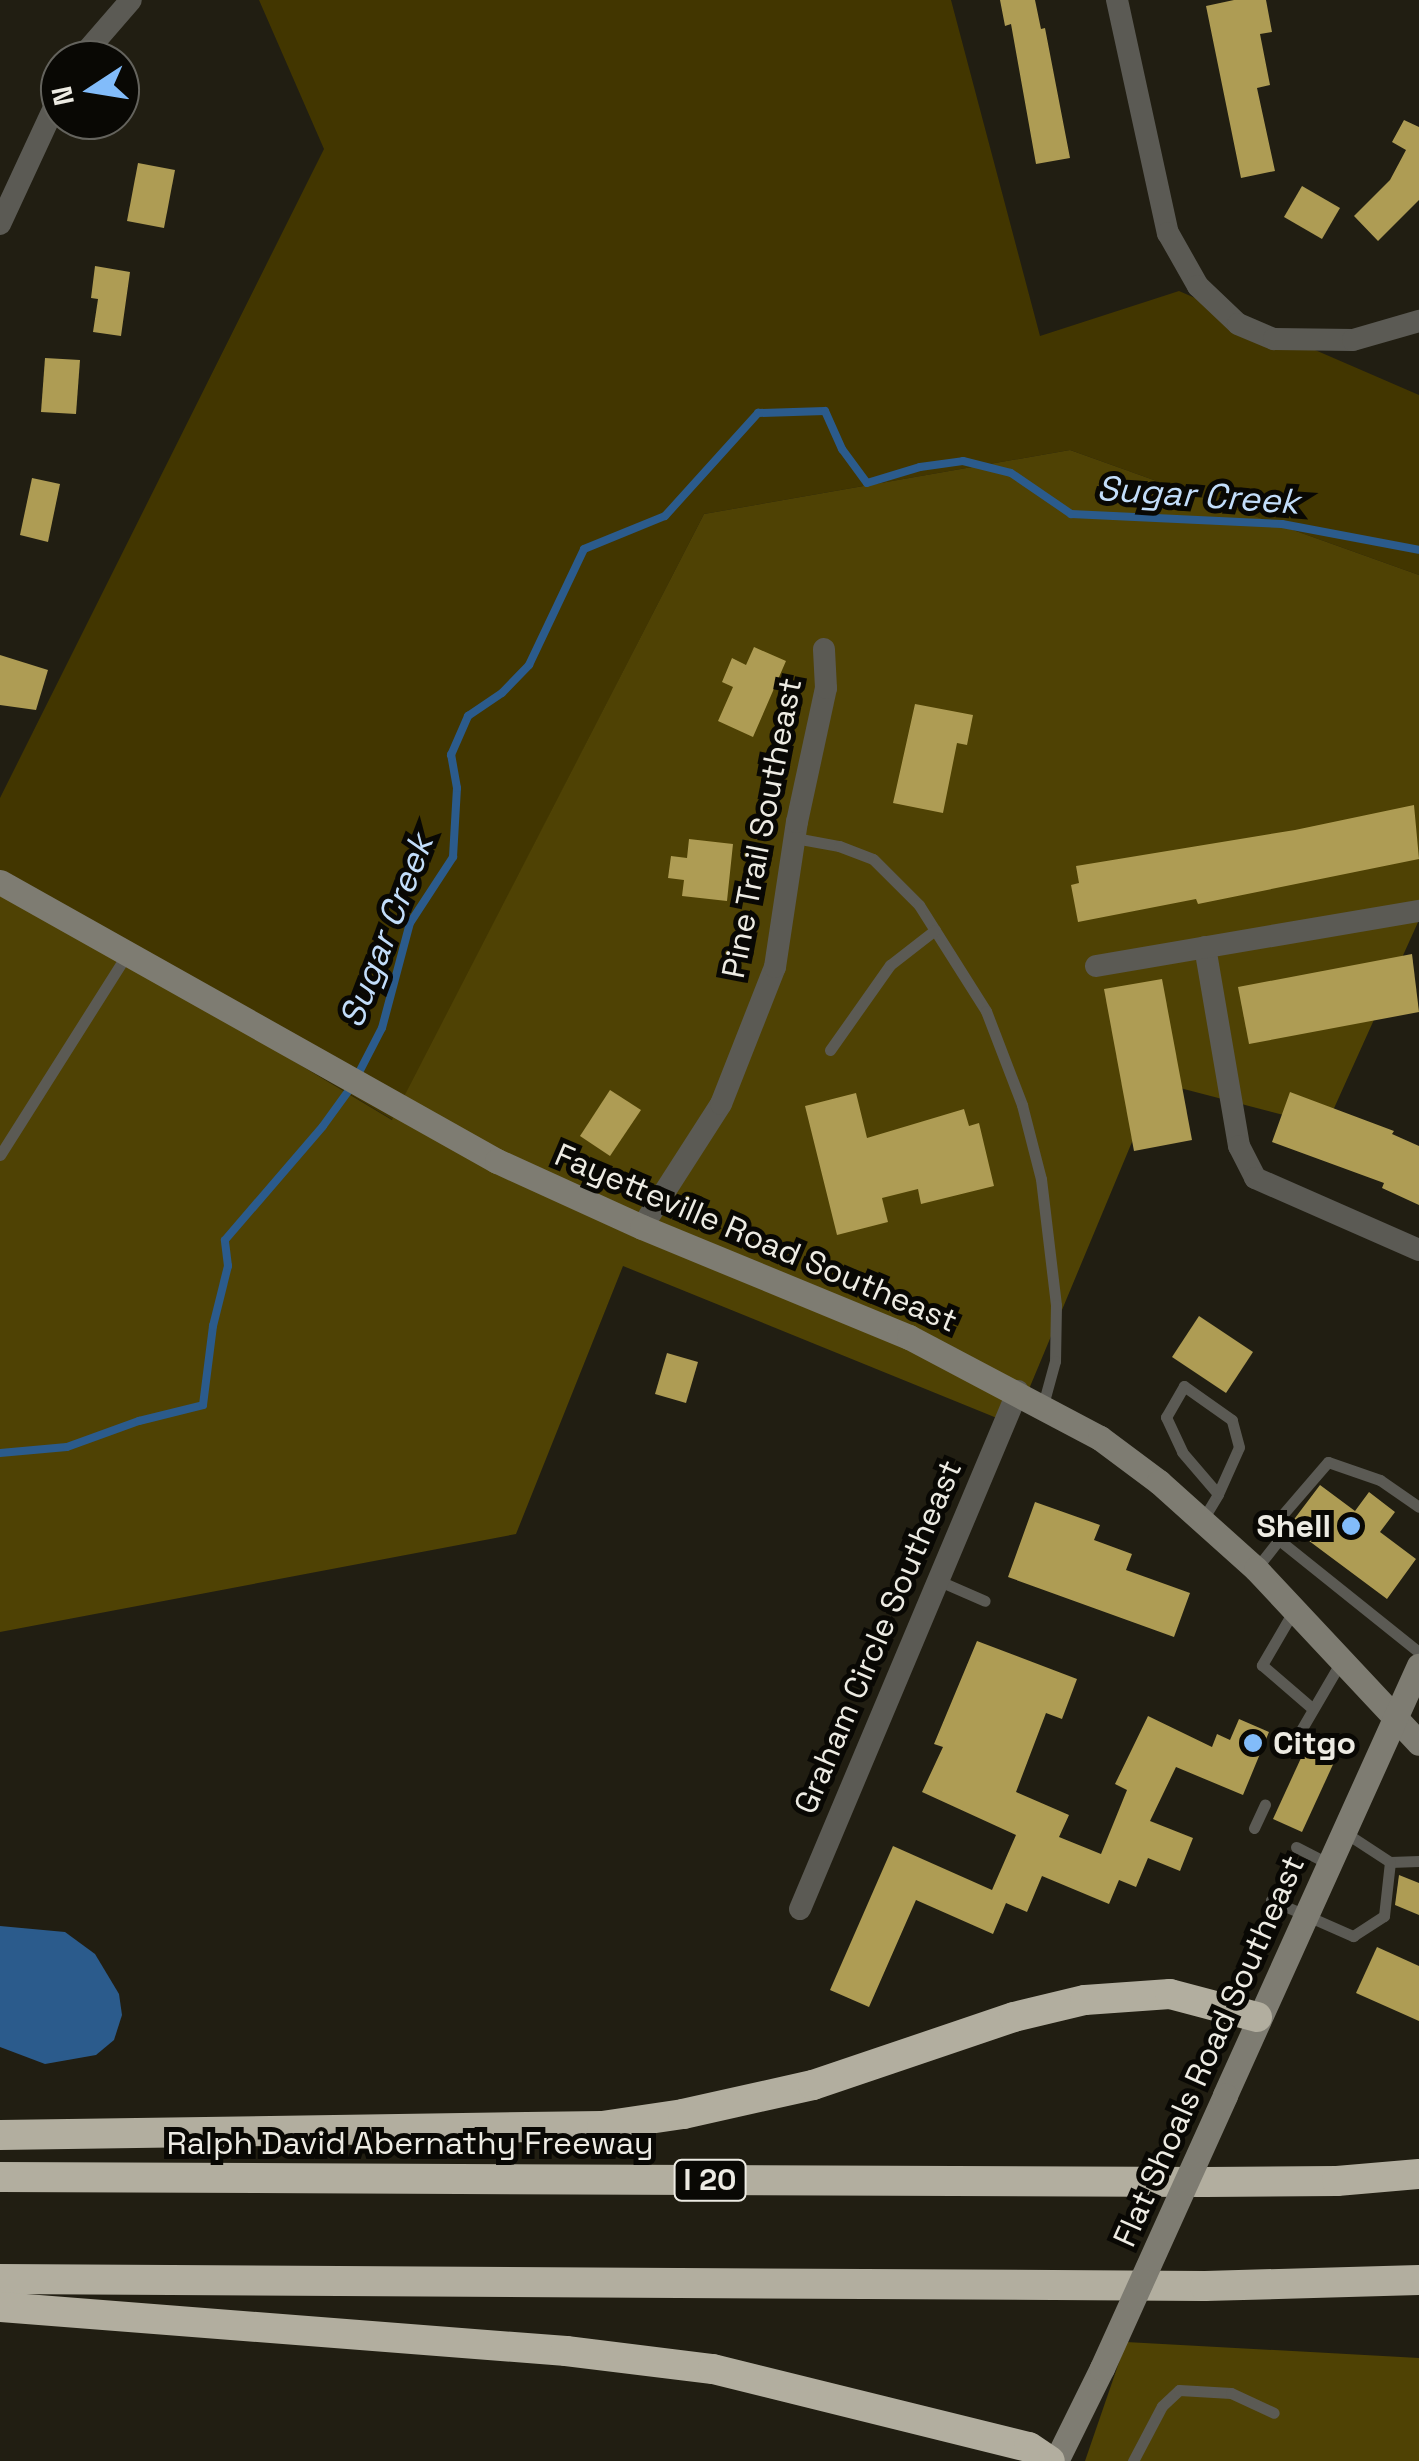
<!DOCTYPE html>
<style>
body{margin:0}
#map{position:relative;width:1419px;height:2461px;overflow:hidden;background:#211e12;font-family:"Space Grotesk",sans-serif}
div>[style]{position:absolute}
.green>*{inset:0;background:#423600}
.forest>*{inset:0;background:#4f4204}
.water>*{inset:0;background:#2b5b8c}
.stream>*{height:8px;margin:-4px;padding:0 4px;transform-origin:4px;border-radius:4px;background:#2b5b8c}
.building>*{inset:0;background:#ae9c54}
.lane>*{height:11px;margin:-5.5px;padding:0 5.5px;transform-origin:5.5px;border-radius:5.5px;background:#5b5a54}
.street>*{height:22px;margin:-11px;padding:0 11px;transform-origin:11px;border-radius:11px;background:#5b5a54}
.secondary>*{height:25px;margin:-12.5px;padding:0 12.5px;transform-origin:12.5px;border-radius:12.5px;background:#7e7c72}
.highway>*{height:30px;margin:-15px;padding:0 15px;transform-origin:15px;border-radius:15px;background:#b2ae9f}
.secondary-bridge>*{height:25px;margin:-12.5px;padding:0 12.5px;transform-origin:12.5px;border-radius:12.5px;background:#7e7c72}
.dots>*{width:28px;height:28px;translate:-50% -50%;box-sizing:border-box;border:5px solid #090804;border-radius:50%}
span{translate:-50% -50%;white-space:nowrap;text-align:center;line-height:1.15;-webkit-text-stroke:10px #090804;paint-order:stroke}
.shield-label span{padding:2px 8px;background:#090804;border:2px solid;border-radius:8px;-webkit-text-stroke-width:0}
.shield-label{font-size:30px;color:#edebe3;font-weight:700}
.street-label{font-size:32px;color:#edebe3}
.poi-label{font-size:32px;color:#edebe3;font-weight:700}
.right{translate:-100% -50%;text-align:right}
.left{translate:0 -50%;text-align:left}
.water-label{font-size:35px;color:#c2ddfa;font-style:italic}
.north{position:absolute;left:40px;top:40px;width:100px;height:100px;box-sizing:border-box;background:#090804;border:2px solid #64635d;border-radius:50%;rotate:258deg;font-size:28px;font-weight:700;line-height:40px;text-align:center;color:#edebe3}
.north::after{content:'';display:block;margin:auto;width:35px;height:45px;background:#82bcfa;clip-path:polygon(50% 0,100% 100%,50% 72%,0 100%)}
</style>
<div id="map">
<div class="green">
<div style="clip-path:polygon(259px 0,951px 0,1040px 336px,1179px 291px,1419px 395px,1419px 575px,1070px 450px,704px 514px,393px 1120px,0 885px,0 798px,324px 149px)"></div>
</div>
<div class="forest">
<div style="clip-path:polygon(1070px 450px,1419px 575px,1419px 920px,1326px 1126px,1157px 1082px,1014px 1425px,623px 1266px,516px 1534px,0 1632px,0 885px,392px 1120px,704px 514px)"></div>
<div style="clip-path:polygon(1126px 2342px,1419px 2358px,1419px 2461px,1085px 2461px)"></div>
</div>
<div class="water">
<div style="clip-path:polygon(0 1926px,65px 1932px,95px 1954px,119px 1994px,122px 2015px,114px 2040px,96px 2055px,45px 2064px,0 2047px)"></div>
</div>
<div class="stream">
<div style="left:0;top:1453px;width:67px;rotate:-5.1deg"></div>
<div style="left:67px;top:1447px;width:77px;rotate:-19.9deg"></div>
<div style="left:139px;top:1421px;width:66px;rotate:-14deg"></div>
<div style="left:203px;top:1405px;width:80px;rotate:-82.8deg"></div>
<div style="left:213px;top:1326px;width:62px;rotate:-76deg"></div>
<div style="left:228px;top:1266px;width:26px;rotate:-97deg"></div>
<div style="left:225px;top:1240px;width:150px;rotate:-49.3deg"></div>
<div style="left:323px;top:1126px;width:49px;rotate:-54.1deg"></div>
<div style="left:352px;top:1086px;width:65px;rotate:-62.7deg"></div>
<div style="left:382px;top:1028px;width:109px;rotate:-75.1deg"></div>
<div style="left:410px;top:923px;width:79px;rotate:-56.9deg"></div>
<div style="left:453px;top:857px;width:69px;rotate:-86.7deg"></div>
<div style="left:457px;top:788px;width:34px;rotate:-100deg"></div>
<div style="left:451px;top:755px;width:43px;rotate:-66.4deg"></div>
<div style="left:468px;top:716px;width:41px;rotate:-34.1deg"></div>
<div style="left:502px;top:693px;width:39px;rotate:-46deg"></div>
<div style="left:529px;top:665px;width:128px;rotate:-64.6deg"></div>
<div style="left:584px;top:549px;width:87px;rotate:-22.2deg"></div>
<div style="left:665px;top:516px;width:139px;rotate:-47.9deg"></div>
<div style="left:758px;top:413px;width:67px;rotate:-1.7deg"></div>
<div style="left:825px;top:411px;width:42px;rotate:65.9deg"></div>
<div style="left:842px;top:449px;width:42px;rotate:53.7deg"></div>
<div style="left:867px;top:483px;width:55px;rotate:-16.8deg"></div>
<div style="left:920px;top:467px;width:43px;rotate:-7.9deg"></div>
<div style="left:963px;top:461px;width:49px;rotate:14deg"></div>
<div style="left:1011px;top:473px;width:73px;rotate:34.3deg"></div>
<div style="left:1071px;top:514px;width:211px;rotate:2.7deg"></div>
<div style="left:1282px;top:524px;width:139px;rotate:10.7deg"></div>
</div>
<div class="building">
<div style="clip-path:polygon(1000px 0,1035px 0,1041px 29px,1045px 28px,1070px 158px,1036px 164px,1011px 24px,1005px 26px)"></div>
<div style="clip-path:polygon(1234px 0,1266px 0,1272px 32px,1260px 34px,1270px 85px,1257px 88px,1275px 171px,1241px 178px,1206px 6px)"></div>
<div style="clip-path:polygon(1404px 120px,1419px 127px,1419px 200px,1378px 241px,1354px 216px,1390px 180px,1406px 150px,1392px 142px)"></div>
<div style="clip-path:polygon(138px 163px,175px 170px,164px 228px,127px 221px)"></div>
<div style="clip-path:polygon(1302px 186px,1340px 208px,1322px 239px,1284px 217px)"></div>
<div style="clip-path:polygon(95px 266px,130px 272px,121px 336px,93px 332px,98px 299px,91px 298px)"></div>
<div style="clip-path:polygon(45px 358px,80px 360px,76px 414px,41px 412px)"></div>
<div style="clip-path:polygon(32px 478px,60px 484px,48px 542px,20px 535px)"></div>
<div style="clip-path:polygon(754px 647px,786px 661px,753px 737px,718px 721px,733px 687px,722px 682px,732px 658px,746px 665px)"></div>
<div style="clip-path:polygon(0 655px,48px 670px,36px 710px,0 705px)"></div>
<div style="clip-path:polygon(915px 704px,973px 715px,967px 745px,957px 743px,943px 813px,893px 803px)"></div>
<div style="clip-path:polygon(1414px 805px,1419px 859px,1198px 904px,1196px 899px,1078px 922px,1071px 885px,1079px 883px,1076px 866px,1295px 830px)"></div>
<div style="clip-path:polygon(689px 839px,733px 844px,727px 901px,682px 896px,684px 880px,668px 878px,671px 856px,687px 858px)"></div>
<div style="clip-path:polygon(1412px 954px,1419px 1012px,1249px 1044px,1238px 987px)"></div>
<div style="clip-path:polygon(1162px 979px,1192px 1140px,1134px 1151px,1104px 989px)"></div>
<div style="clip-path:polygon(610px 1090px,641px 1110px,610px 1156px,580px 1136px)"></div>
<div style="clip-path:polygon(1290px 1092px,1394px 1131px,1392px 1134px,1419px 1146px,1419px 1205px,1382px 1188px,1384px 1183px,1272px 1142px)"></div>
<div style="clip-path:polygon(856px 1093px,867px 1138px,964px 1109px,969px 1126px,979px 1123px,994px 1186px,921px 1204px,918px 1189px,882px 1198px,888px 1222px,837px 1235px,805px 1106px)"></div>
<div style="clip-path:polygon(1199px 1316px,1253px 1352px,1226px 1393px,1172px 1357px)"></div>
<div style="clip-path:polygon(667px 1353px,698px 1362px,686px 1403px,655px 1394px)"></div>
<div style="clip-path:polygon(1320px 1485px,1355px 1511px,1369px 1492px,1395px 1512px,1380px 1532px,1416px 1559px,1387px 1599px,1289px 1526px)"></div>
<div style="clip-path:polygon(1035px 1502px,1100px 1525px,1094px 1540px,1132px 1554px,1126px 1570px,1190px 1593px,1174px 1637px,1008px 1577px)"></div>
<div style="clip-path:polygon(977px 1641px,1077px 1679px,1062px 1719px,1046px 1713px,1016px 1792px,1069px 1815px,1059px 1837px,1101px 1854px,1127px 1790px,1115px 1784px,1148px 1716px,1212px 1747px,1217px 1734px,1230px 1740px,1239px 1719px,1269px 1732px,1243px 1795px,1176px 1767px,1150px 1821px,1193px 1838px,1180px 1871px,1148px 1858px,1136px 1887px,1119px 1880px,1109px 1904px,1042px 1876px,1027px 1912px,1006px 1903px,993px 1934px,916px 1900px,869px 2007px,830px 1990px,893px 1846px,992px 1890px,1016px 1835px,922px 1792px,943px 1747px,934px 1744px)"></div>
<div style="clip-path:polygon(1307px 1745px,1336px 1758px,1302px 1832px,1273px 1819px)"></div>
<div style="clip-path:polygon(1399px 1875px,1419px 1883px,1419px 1915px,1395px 1905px)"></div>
<div style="clip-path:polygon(1377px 1947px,1419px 1966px,1419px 2021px,1356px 1993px)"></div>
</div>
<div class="lane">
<div style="left:795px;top:838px;width:45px;rotate:10.3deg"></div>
<div style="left:839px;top:846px;width:36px;rotate:21deg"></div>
<div style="left:873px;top:859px;width:65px;rotate:45deg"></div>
<div style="left:919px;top:905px;width:125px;rotate:57.7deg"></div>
<div style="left:986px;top:1011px;width:101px;rotate:69deg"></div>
<div style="left:1022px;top:1105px;width:76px;rotate:75.6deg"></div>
<div style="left:1041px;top:1179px;width:127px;rotate:83.2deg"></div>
<div style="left:1056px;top:1305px;width:56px;rotate:91deg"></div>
<div style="left:1055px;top:1361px;width:46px;rotate:105.3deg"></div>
<div style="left:830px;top:1050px;width:104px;rotate:-54.8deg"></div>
<div style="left:890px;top:965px;width:57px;rotate:-37.9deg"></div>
<div style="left:0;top:1155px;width:238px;rotate:-57.7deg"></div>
<div style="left:1202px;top:1521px;width:31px;rotate:-59deg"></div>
<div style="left:1218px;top:1494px;width:51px;rotate:-65.9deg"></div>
<div style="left:1239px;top:1447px;width:28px;rotate:-105deg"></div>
<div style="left:1232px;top:1420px;width:59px;rotate:-144.7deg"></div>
<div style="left:1184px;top:1386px;width:36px;rotate:120deg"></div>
<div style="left:1166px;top:1417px;width:38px;rotate:65deg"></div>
<div style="left:1182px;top:1452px;width:55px;rotate:49.4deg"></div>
<div style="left:1279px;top:1540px;width:179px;rotate:38.7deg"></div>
<div style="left:1256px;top:1569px;width:37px;rotate:-52deg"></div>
<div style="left:1279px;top:1540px;width:19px;rotate:-96deg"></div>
<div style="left:1277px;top:1521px;width:78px;rotate:-49.2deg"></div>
<div style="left:1328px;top:1462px;width:55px;rotate:19.1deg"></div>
<div style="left:1380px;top:1480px;width:47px;rotate:34.7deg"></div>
<div style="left:937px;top:1580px;width:52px;rotate:23.6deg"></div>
<div style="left:1294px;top:1610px;width:64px;rotate:120.2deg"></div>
<div style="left:1262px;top:1665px;width:67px;rotate:40.8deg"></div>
<div style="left:1290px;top:1749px;width:103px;rotate:-59.7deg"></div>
<div style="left:1254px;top:1828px;width:26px;rotate:-65deg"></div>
<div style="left:1296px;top:1847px;width:36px;rotate:27deg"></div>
<div style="left:1390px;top:1862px;width:29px;rotate:-2deg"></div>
<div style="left:1271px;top:1900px;width:90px;rotate:23.7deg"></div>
<div style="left:1353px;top:1936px;width:37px;rotate:-33deg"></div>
<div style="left:1384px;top:1916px;width:54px;rotate:-83.7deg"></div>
<div style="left:1390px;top:1862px;width:55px;rotate:-146.9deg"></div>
<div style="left:1133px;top:2461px;width:62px;rotate:-62.2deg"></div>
<div style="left:1162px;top:2406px;width:23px;rotate:-43deg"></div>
<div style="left:1179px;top:2390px;width:52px;rotate:3.3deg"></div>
<div style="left:1231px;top:2393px;width:47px;rotate:24.9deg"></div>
</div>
<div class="street">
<div style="left:1117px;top:0;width:239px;rotate:77.7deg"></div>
<div style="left:1168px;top:233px;width:61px;rotate:60.5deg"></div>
<div style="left:1198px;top:286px;width:55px;rotate:43.5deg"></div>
<div style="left:1238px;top:324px;width:39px;rotate:23deg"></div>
<div style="left:1274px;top:339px;width:79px;rotate:0.7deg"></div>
<div style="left:1353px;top:340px;width:69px;rotate:-16.1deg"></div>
<div style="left:79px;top:60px;width:79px;rotate:-49.1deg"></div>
<div style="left:0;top:224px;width:142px;rotate:-65.1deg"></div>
<div style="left:1205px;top:947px;width:202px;rotate:80.3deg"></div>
<div style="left:1239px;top:1146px;width:36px;rotate:63deg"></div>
<div style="left:1255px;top:1178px;width:179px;rotate:23.7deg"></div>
<div style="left:1096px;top:966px;width:328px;rotate:-9.7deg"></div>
<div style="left:642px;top:1227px;width:146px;rotate:-57.3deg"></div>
<div style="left:721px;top:1104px;width:147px;rotate:-68.5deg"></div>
<div style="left:775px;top:967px;width:147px;rotate:-81.4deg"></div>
<div style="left:797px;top:822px;width:137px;rotate:-77.8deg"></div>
<div style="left:826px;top:688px;width:39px;rotate:-93deg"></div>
<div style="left:800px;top:1909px;width:562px;rotate:-67.18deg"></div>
</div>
<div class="secondary">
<div style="left:0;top:882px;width:570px;rotate:29.31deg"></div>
<div style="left:497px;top:1161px;width:159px;rotate:24.5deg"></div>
<div style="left:642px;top:1227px;width:289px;rotate:22.4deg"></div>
<div style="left:909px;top:1337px;width:216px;rotate:27.9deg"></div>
<div style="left:1100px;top:1438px;width:74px;rotate:36.7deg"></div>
<div style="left:1159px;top:1482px;width:130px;rotate:41.9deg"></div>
<div style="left:1256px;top:1569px;width:238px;rotate:46.9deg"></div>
<div style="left:1225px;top:2095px;width:471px;rotate:-65.7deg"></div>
<div style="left:1056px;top:2461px;width:104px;rotate:-63.7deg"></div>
</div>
<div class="highway">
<div style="left:0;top:2135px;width:602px;rotate:-0.86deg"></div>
<div style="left:602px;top:2126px;width:82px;rotate:-8.4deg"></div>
<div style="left:683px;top:2114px;width:133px;rotate:-12.6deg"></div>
<div style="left:813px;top:2085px;width:212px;rotate:-18.7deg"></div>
<div style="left:1014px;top:2017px;width:73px;rotate:-13.5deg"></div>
<div style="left:1085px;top:2000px;width:85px;rotate:-4deg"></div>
<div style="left:1170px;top:1994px;width:90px;rotate:14.8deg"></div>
<div style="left:0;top:2177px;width:1205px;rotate:0.24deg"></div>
<div style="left:1205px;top:2182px;width:132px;rotate:-0.4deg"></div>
<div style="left:1337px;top:2181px;width:82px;rotate:-4.9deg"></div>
<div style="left:0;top:2279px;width:1205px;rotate:0.33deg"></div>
<div style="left:1205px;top:2286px;width:214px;rotate:-1.6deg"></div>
<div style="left:0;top:2307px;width:568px;rotate:4.45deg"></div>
<div style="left:566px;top:2351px;width:148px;rotate:7deg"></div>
<div style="left:713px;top:2369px;width:325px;rotate:13.9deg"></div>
<div style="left:1029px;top:2447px;width:25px;rotate:34deg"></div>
</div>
<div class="secondary-bridge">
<div style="left:1102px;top:2368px;width:299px;rotate:-65.7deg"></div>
</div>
<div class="dots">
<div style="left:1351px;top:1526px;background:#82bcfa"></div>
<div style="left:1253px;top:1743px;background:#82bcfa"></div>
</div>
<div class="shield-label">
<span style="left:710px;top:2180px">I 20</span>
</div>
<div class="street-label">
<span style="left:762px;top:828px;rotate:-79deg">Pine Trail Southeast</span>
<span style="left:756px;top:1238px;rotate:23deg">Fayetteville Road Southeast</span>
<span style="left:878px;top:1637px;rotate:-67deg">Graham Circle Southeast</span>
<span style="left:1209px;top:2051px;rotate:-66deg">Flat Shoals Road Southeast</span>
<span style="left:410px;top:2143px">Ralph David Abernathy Freeway</span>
</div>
<div class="poi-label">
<span class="right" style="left:1331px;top:1526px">Shell</span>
<span class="left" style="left:1273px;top:1743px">Citgo</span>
</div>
<div class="water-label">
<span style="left:1198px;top:495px;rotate:4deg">Sugar Creek</span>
<span style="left:386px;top:931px;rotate:-69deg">Sugar Creek</span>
</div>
<div class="north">N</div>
</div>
